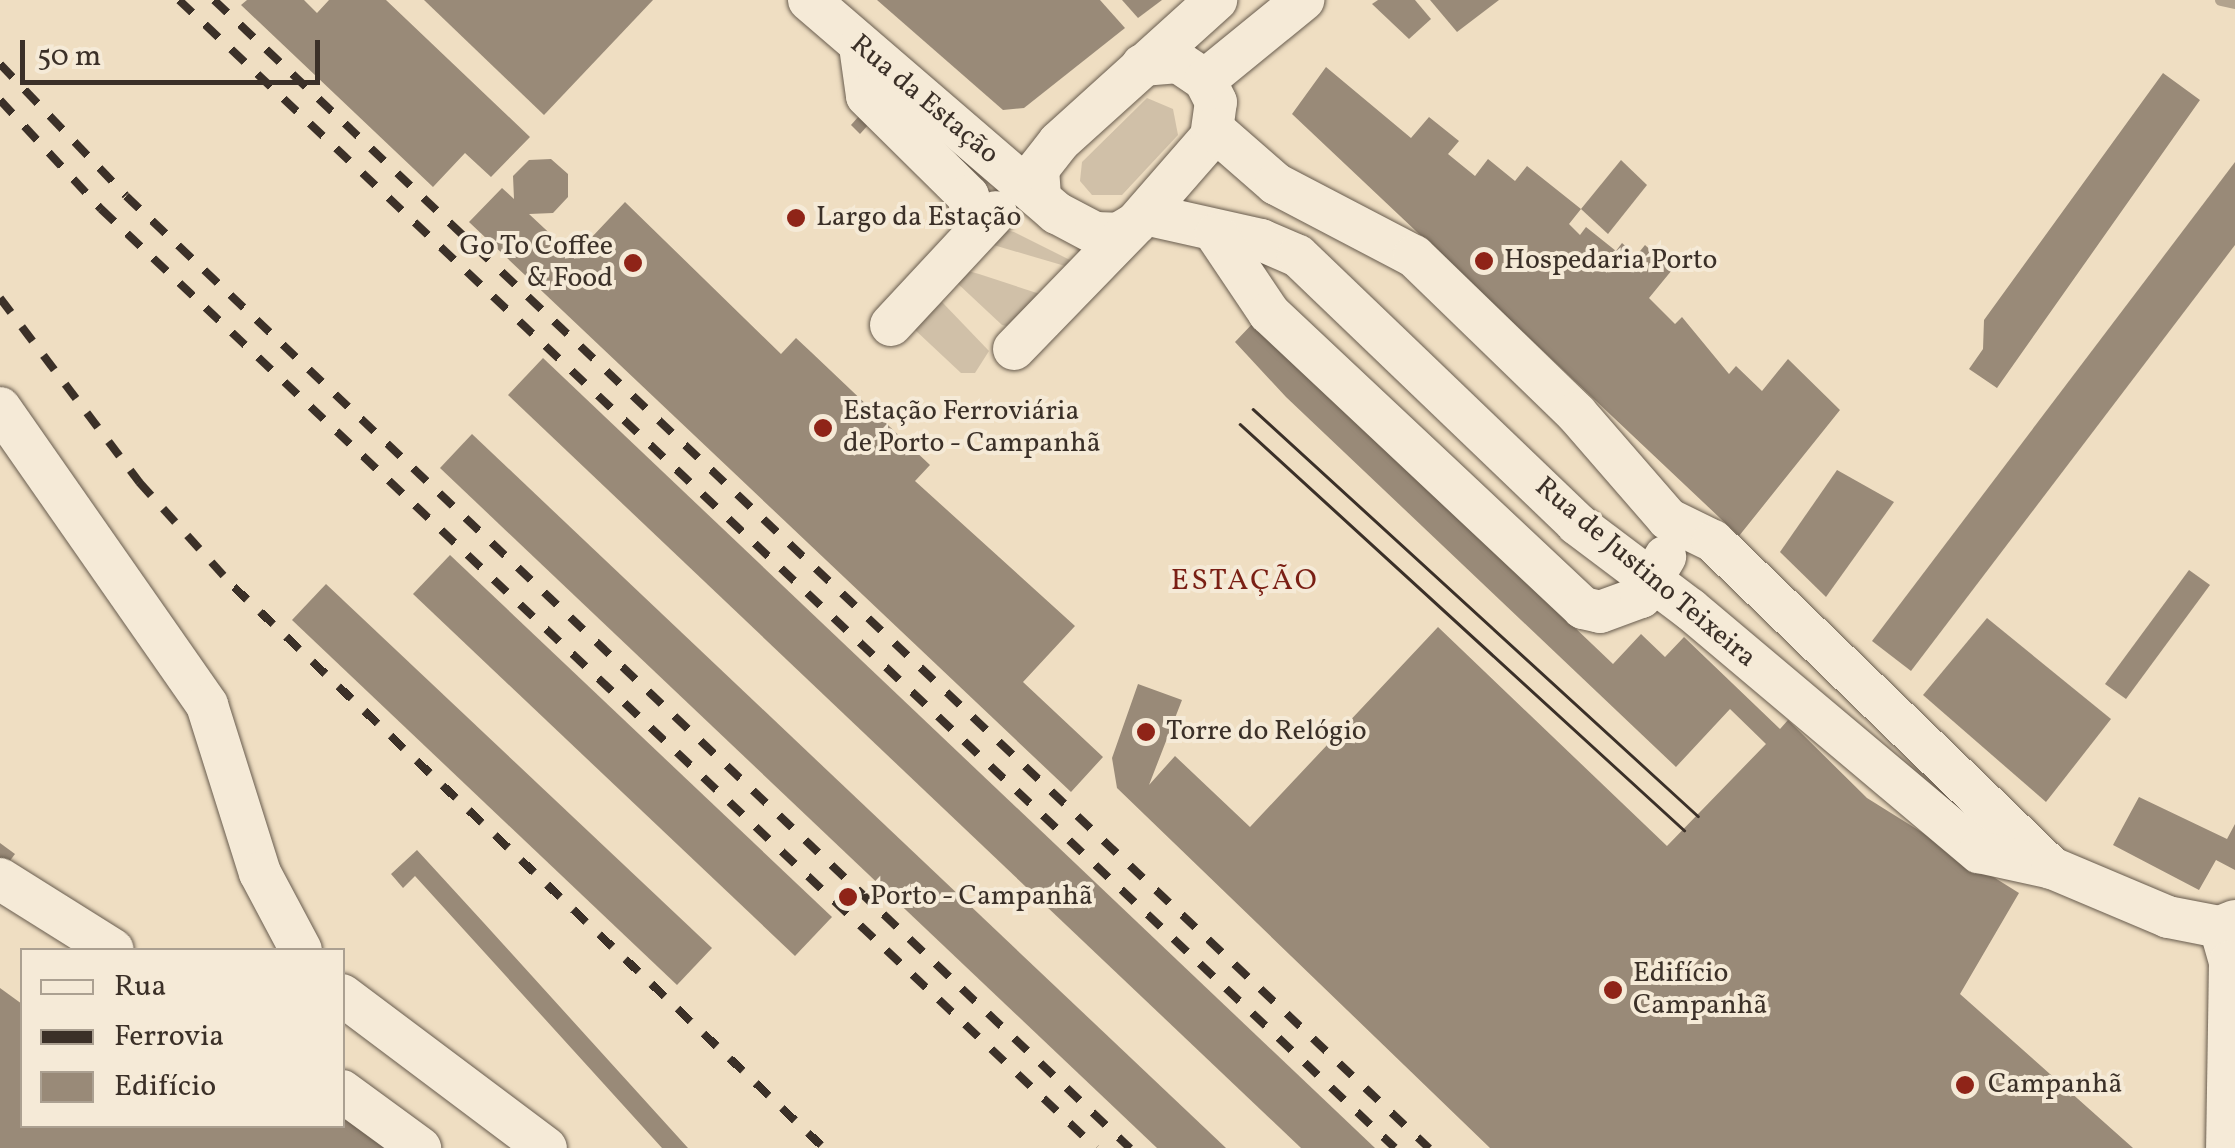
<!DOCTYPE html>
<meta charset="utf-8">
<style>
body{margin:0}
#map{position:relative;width:2235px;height:1148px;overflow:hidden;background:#efdec2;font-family:Vollkorn,serif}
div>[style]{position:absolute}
.green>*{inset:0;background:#d0c0a8}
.stream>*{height:12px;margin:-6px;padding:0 6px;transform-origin:6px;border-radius:6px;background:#b2a38e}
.building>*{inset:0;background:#998a78}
.roads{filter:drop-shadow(0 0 2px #685c4e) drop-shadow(0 0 2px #685c4e)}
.minor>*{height:42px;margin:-21px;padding:0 21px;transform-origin:21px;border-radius:21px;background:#f5ead7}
.tram>*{height:2.5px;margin:-1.25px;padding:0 1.25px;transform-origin:1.25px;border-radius:1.25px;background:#3b3028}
.rail>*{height:8px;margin-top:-4px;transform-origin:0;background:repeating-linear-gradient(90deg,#3b3028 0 18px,transparent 0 36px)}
.dots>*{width:28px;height:28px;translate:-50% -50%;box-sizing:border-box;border:5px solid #f5ead7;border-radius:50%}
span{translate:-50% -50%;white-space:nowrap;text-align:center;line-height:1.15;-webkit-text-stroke:8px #f5ead7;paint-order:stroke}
.street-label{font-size:28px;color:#3b3028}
.poi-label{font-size:28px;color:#3b3028}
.left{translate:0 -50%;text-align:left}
.right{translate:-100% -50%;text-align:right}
.neighbourhood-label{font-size:30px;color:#7a1f14;letter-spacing:2.5px}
.legend{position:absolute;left:20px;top:948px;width:325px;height:180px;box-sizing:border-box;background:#f5ead7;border:2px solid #aba091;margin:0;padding:12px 18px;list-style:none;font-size:30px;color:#3b3028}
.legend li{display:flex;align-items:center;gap:20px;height:50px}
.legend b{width:50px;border:2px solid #aba091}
.scale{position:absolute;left:20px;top:40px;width:300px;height:45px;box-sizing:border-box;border:5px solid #3b3028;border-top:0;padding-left:12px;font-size:30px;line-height:35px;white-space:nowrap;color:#3b3028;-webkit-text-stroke:8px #f5ead7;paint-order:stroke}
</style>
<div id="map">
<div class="green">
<div style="clip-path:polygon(1147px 98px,1173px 109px,1178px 135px,1122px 195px,1092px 195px,1080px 181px,1082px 162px)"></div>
<div style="clip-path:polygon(1005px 230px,1014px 232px,1076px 263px,1072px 268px,990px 244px)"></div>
<div style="clip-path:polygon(961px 269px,979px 274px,1046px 296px,1012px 327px,1002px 325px,956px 282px)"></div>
<div style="clip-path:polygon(942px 302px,989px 351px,975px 373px,961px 373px,914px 329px)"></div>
</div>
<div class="stream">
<div style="left:2221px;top:0;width:14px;rotate:12deg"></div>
</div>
<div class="building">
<div style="clip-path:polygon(247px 0,304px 0,317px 13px,329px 0,386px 0,530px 137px,491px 177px,465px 153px,433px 187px,241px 5px)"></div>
<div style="clip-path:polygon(424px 0,653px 0,544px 115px)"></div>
<div style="clip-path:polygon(877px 0,1100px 0,1125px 28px,1024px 108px,1003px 110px)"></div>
<div style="clip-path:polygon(1122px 0,1162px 0,1138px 18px)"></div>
<div style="clip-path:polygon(1378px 0,1415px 0,1431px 19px,1409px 39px,1372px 4px)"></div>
<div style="clip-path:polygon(1430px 0,1499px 0,1457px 32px)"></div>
<div style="clip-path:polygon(1326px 67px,1411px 138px,1429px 117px,1459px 141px,1448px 154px,1475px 176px,1488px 159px,1515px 181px,1527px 166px,1581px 209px,1569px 224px,1580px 235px,1586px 227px,1616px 251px,1622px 243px,1636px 256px,1645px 245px,1672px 270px,1649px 298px,1675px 324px,1682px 317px,1729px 374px,1736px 366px,1762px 391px,1788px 359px,1840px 410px,1739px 536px,1292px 114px)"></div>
<div style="clip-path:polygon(2163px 73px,2200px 100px,1997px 388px,1969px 369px,1983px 349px,1984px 320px)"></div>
<div style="clip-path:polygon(859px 116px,869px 124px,860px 134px,851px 125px)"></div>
<div style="clip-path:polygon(551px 159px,568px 174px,568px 197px,553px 213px,529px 214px,574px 256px,625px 202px,781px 354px,796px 338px,811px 352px,930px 465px,915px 481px,1075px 626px,1023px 682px,1103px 757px,1071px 792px,469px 222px,502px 188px,514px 199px,513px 176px,529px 160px)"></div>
<div style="clip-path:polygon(1621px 160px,1647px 185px,1608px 234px,1581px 209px)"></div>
<div style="clip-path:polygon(2235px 162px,2235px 245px,1911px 671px,1872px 641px)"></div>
<div style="clip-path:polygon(1254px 322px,1613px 664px,1641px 634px,1665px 657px,1684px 637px,1780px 729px,1788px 720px,1867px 798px,2019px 893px,1960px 994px,2133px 1148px,1490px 1148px,1117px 788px,1112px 758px,1138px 684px,1182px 700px,1149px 785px,1175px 756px,1250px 827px,1438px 627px,1667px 846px,1766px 744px,1730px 709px,1676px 767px,1286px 397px,1235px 342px)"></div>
<div style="clip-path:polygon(543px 358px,1375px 1148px,1301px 1148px,508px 395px)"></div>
<div style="clip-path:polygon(472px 434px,1226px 1148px,1157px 1148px,440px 468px)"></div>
<div style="clip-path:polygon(1837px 470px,1894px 502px,1826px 597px,1780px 552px)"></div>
<div style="clip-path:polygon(450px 555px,832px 917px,795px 956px,413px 594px)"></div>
<div style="clip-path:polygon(2189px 570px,2210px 585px,2126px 699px,2105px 684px)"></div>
<div style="clip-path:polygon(326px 584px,712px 948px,677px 985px,292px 620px)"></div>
<div style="clip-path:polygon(1987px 618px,2111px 719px,2046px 802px,1923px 695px)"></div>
<div style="clip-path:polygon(2139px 797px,2227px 839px,2235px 824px,2235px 870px,2216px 860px,2199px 890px,2113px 845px)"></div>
<div style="clip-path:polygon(0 843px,15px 854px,0 874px)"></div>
<div style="clip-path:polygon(417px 850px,483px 922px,688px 1148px,662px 1148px,415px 876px,403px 888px,391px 874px)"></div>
<div style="clip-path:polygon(0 988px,22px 1004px,22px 1126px,342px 1126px,342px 1117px,386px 1148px,0 1148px)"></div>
</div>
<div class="roads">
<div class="minor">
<div style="left:809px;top:0;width:327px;rotate:40.7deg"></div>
<div style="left:1057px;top:213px;width:43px;rotate:27.8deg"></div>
<div style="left:1095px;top:233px;width:23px;rotate:2deg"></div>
<div style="left:1118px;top:234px;width:21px;rotate:-31deg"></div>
<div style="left:1136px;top:223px;width:114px;rotate:-48.9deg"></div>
<div style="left:1211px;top:137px;width:35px;rotate:-82deg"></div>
<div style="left:1216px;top:102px;width:25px;rotate:-117deg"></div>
<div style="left:1205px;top:80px;width:32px;rotate:-146deg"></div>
<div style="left:1178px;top:62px;width:36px;rotate:175deg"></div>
<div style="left:860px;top:46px;width:50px;rotate:82deg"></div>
<div style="left:867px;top:96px;width:142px;rotate:44.7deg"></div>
<div style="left:968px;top:196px;width:35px;rotate:77deg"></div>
<div style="left:1205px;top:80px;width:127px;rotate:-39.2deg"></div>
<div style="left:1213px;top:129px;width:84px;rotate:41.1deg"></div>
<div style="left:1276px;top:184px;width:156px;rotate:27.6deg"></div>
<div style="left:1414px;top:256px;width:226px;rotate:44.1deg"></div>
<div style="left:1576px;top:413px;width:140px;rotate:49deg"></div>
<div style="left:1668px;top:519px;width:50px;rotate:26.1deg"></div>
<div style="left:1713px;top:541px;width:471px;rotate:44deg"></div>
<div style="left:1040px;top:197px;width:28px;rotate:-94deg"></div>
<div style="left:1038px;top:169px;width:34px;rotate:-52deg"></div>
<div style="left:1059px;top:142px;width:212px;rotate:-42.1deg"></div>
<div style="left:1145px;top:214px;width:119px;rotate:12.6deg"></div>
<div style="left:1261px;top:240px;width:40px;rotate:23.4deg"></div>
<div style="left:1298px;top:256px;width:387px;rotate:43.8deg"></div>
<div style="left:1577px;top:524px;width:141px;rotate:37deg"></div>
<div style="left:1690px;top:609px;width:378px;rotate:40.1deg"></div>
<div style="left:1979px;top:852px;width:75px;rotate:12.4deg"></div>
<div style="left:2052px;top:868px;width:126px;rotate:22.9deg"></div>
<div style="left:2168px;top:917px;width:53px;rotate:10.9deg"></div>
<div style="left:2220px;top:927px;width:16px;rotate:-22deg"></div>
<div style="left:1216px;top:234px;width:95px;rotate:56.1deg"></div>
<div style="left:1269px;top:313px;width:431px;rotate:43.2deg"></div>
<div style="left:1583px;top:608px;width:17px;rotate:13deg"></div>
<div style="left:1600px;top:612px;width:44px;rotate:-20.1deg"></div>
<div style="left:1641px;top:597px;width:47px;rotate:-59deg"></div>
<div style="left:891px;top:325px;width:154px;rotate:-47.1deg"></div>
<div style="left:1014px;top:349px;width:175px;rotate:-45.9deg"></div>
<div style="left:0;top:408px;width:362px;rotate:55.1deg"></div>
<div style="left:207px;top:705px;width:176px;rotate:72.5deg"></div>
<div style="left:260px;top:873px;width:87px;rotate:62deg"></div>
<div style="left:0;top:879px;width:133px;rotate:32.1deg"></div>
<div style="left:2220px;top:927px;width:36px;rotate:74deg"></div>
<div style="left:2230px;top:962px;width:186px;rotate:90.9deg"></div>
<div style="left:342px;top:995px;width:255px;rotate:36.9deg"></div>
<div style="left:342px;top:1091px;width:97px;rotate:36.2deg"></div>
</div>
</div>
<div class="tram">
<div style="left:1253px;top:409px;width:603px;rotate:42.45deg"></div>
<div style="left:1240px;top:424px;width:602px;rotate:42.44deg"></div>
</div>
<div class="rail">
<div style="left:179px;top:0;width:1672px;rotate:43.35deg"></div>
<div style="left:214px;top:0;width:1672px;rotate:43.38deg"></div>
<div style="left:0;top:64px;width:182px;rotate:46.3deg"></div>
<div style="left:126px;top:196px;width:1384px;rotate:43.48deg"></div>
<div style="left:0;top:100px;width:149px;rotate:47.2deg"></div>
<div style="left:101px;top:209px;width:1368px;rotate:43.34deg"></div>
<div style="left:0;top:298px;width:231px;rotate:52.9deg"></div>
<div style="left:139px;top:482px;width:142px;rotate:47.9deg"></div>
<div style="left:234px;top:587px;width:814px;rotate:43.56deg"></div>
</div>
<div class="dots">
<div style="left:796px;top:218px;background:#8f2418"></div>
<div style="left:1484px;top:261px;background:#8f2418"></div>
<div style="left:633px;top:263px;background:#8f2418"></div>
<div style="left:823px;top:428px;background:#8f2418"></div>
<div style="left:1146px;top:732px;background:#8f2418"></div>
<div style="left:848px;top:897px;background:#8f2418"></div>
<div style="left:1613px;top:990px;background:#8f2418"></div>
<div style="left:1965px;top:1085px;background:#8f2418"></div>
</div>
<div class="street-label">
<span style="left:924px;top:100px;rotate:40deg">Rua da Estação</span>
<span style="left:1645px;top:573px;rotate:40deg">Rua de Justino Teixeira</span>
</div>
<div class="poi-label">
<span class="left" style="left:816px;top:218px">Largo da Estação</span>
<span class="right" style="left:613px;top:263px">Go To Coffee<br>&amp; Food</span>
<span class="left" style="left:1504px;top:261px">Hospedaria Porto</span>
<span class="left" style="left:843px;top:428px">Estação Ferroviária<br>de Porto - Campanhã</span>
<span class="left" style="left:1166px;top:732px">Torre do Relógio</span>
<span class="left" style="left:870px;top:897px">Porto - Campanhã</span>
<span class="left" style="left:1633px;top:990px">Edifício<br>Campanhã</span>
<span class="left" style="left:1988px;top:1085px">Campanhã</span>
</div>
<div class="neighbourhood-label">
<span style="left:1245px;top:581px">ESTAÇÃO</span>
</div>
<ul class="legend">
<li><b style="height:12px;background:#f5ead7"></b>Rua</li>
<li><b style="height:12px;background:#3b3028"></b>Ferrovia</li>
<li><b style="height:28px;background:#998a78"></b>Edifício</li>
</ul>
<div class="scale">50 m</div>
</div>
